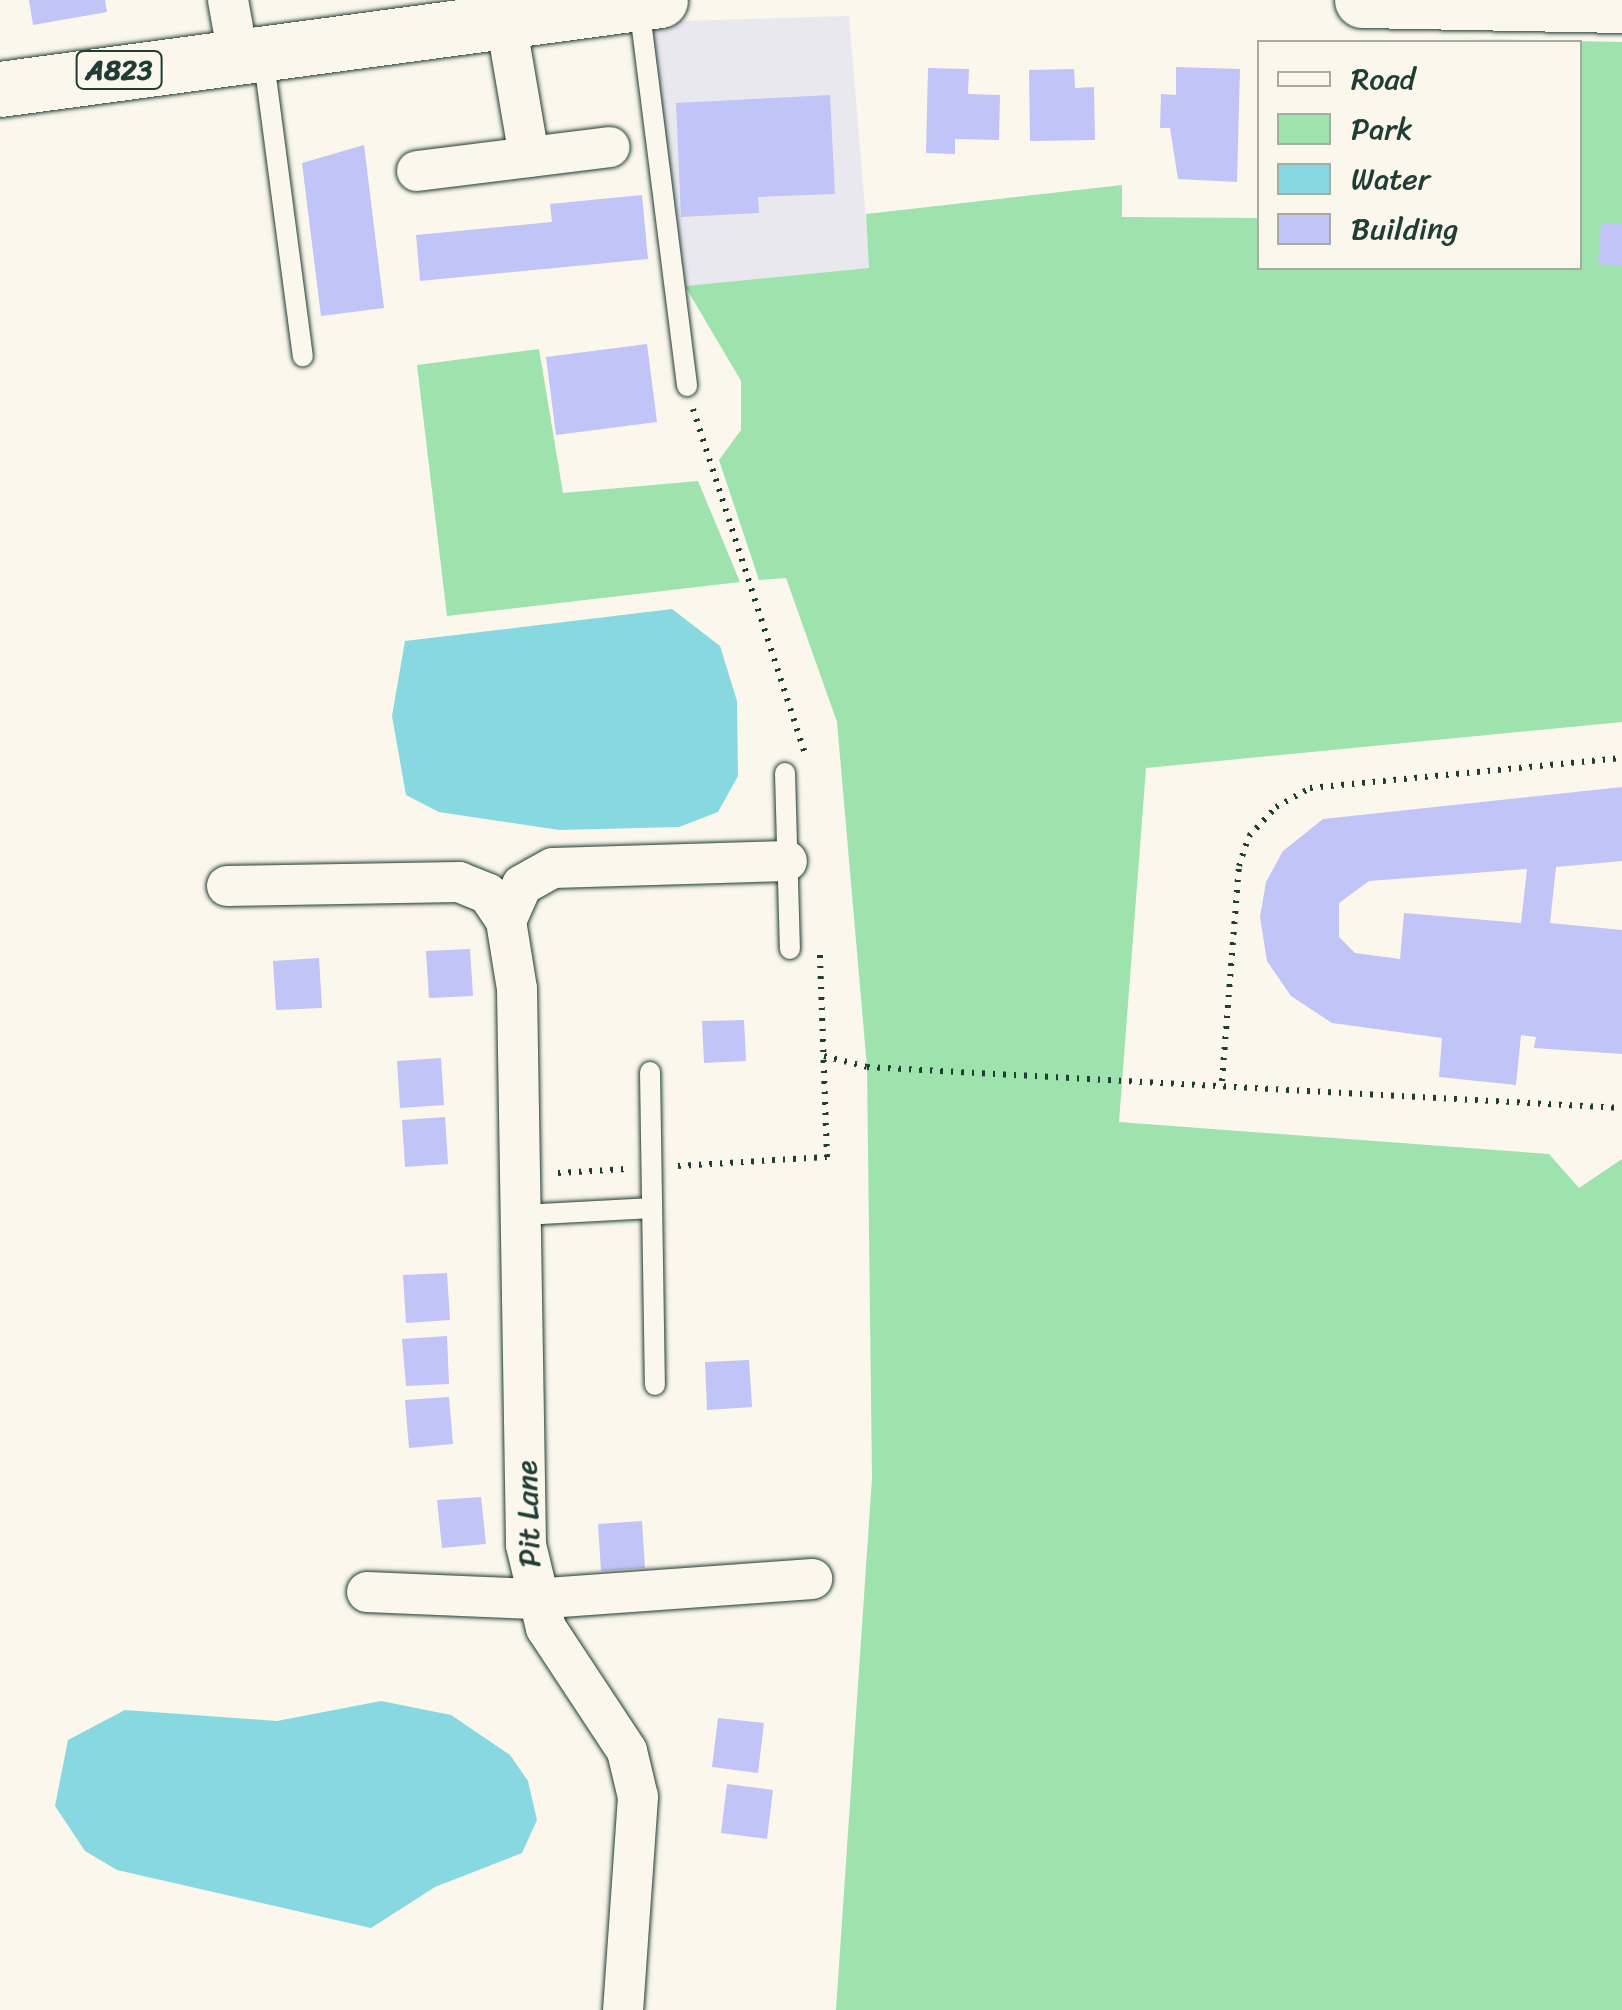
<!DOCTYPE html>
<style>
body{margin:0}
#map{position:relative;width:1622px;height:2010px;overflow:hidden;background:#fbf7ec;font-family:Sriracha,sans-serif}
div>[style]{position:absolute}
.built>*{inset:0;background:#eae8ef}
.green>*{inset:0;background:#9ee2ad}
.water>*{inset:0;background:#88d8e1}
.building>*{inset:0;background:#c1c4f6}
.path>*{height:6px;margin-top:-3px;transform-origin:0;background:repeating-linear-gradient(90deg,#1f3d34 0 2.5px,transparent 0 10.5px)}
.roads{filter:drop-shadow(0 0 2px #1f3d34) drop-shadow(0 0 2px #1f3d34)}
.lane>*{height:20px;margin:-10px;padding:0 10px;transform-origin:10px;border-radius:10px;background:#fbf7ec}
.street>*{height:40px;margin:-20px;padding:0 20px;transform-origin:20px;border-radius:20px;background:#fbf7ec}
.primary>*{height:55px;margin:-27.5px;padding:0 27.5px;transform-origin:27.5px;border-radius:27.5px;background:#fbf7ec}
span{translate:-50% -50%;white-space:nowrap;text-align:center;line-height:1.15;-webkit-text-stroke:9px #fbf7ec;paint-order:stroke}
.shield-label span{padding:2px 8px;background:#fbf7ec;border:2px solid;border-radius:8px;-webkit-text-stroke-width:0}
.shield-label{font-size:28px;color:#1f3d34;font-weight:700}
.street-label{font-size:30px;color:#1f3d34}
.legend{position:absolute;left:1257px;top:40px;width:325px;height:230px;box-sizing:border-box;background:#fbf7ec;border:2px solid #a3ada2;margin:0;padding:12px 18px;list-style:none;font-size:30px;color:#1f3d34}
.legend li{display:flex;align-items:center;gap:20px;height:50px}
.legend b{width:50px;border:2px solid #a3ada2}
</style>
<div id="map">
<div class="built">
<div style="clip-path:polygon(849px 16px,870px 268px,685px 286px,649px 22px)"></div>
</div>
<div class="green">
<div style="clip-path:polygon(1424px 38px,1622px 42px,1622px 722px,1146px 768px,1119px 1122px,1549px 1154px,1579px 1188px,1622px 1159px,1622px 2010px,836px 2010px,872px 1478px,867px 1067px,837px 722px,786px 578px,759px 580px,719px 460px,741px 430px,741px 381px,685px 286px,869px 268px,866px 214px,1122px 185px,1122px 217px,1259px 218px,1260px 268px,1580px 268px,1580px 42px)"></div>
<div style="clip-path:polygon(539px 349px,563px 493px,698px 481px,740px 582px,447px 616px,417px 365px)"></div>
</div>
<div class="water">
<div style="clip-path:polygon(672px 609px,720px 646px,737px 701px,738px 776px,718px 812px,679px 827px,559px 830px,439px 812px,406px 795px,392px 716px,405px 641px)"></div>
<div style="clip-path:polygon(381px 1701px,451px 1715px,510px 1755px,528px 1781px,537px 1820px,522px 1853px,435px 1887px,371px 1928px,117px 1870px,85px 1851px,55px 1806px,68px 1740px,125px 1710px,277px 1721px)"></div>
</div>
<div class="building">
<div style="clip-path:polygon(29px 0,105px 0,107px 12px,33px 25px)"></div>
<div style="clip-path:polygon(1176px 67px,1240px 69px,1237px 182px,1178px 179px,1170px 128px,1160px 128px,1161px 94px,1176px 95px)"></div>
<div style="clip-path:polygon(928px 68px,969px 69px,968px 94px,1000px 95px,999px 140px,955px 139px,955px 154px,926px 153px)"></div>
<div style="clip-path:polygon(1074px 69px,1075px 88px,1094px 87px,1095px 140px,1030px 141px,1029px 70px)"></div>
<div style="clip-path:polygon(830px 95px,835px 194px,758px 197px,759px 213px,681px 217px,676px 103px)"></div>
<div style="clip-path:polygon(364px 145px,384px 308px,321px 316px,302px 163px)"></div>
<div style="clip-path:polygon(642px 195px,648px 259px,420px 281px,416px 235px,552px 222px,550px 204px)"></div>
<div style="clip-path:polygon(1601px 223px,1622px 224px,1622px 266px,1598px 264px)"></div>
<div style="clip-path:polygon(647px 344px,657px 422px,556px 435px,546px 357px)"></div>
<div style="clip-path:polygon(evenodd,1622px 787px,1622px 861px,1556px 867px,1550px 923px,1622px 930px,1622px 1054px,1534px 1048px,1536px 1037px,1521px 1035px,1516px 1085px,1439px 1077px,1442px 1038px,1332px 1023px,1291px 996px,1267px 961px,1260px 917px,1266px 882px,1283px 851px,1323px 819px,1622px 787px,1527px 869px,1521px 923px,1404px 913px,1400px 959px,1355px 953px,1339px 937px,1339px 903px,1369px 881px,1527px 869px)"></div>
<div style="clip-path:polygon(470px 949px,473px 996px,429px 998px,426px 951px)"></div>
<div style="clip-path:polygon(319px 958px,322px 1008px,276px 1010px,273px 961px)"></div>
<div style="clip-path:polygon(744px 1020px,746px 1061px,704px 1063px,702px 1021px)"></div>
<div style="clip-path:polygon(441px 1058px,444px 1105px,400px 1108px,397px 1061px)"></div>
<div style="clip-path:polygon(445px 1117px,448px 1164px,405px 1167px,402px 1120px)"></div>
<div style="clip-path:polygon(447px 1273px,450px 1320px,406px 1323px,403px 1275px)"></div>
<div style="clip-path:polygon(447px 1336px,449px 1384px,406px 1386px,402px 1339px)"></div>
<div style="clip-path:polygon(749px 1360px,752px 1407px,707px 1410px,705px 1362px)"></div>
<div style="clip-path:polygon(449px 1397px,453px 1444px,409px 1448px,405px 1400px)"></div>
<div style="clip-path:polygon(481px 1497px,486px 1544px,442px 1548px,437px 1500px)"></div>
<div style="clip-path:polygon(642px 1521px,645px 1568px,601px 1571px,598px 1524px)"></div>
<div style="clip-path:polygon(718px 1718px,764px 1723px,758px 1773px,712px 1767px)"></div>
<div style="clip-path:polygon(727px 1784px,773px 1790px,767px 1839px,721px 1833px)"></div>
</div>
<div class="path">
<div style="left:693px;top:409px;width:362px;rotate:72deg"></div>
<div style="left:824px;top:1056px;width:44px;rotate:14.3deg"></div>
<div style="left:867px;top:1067px;width:756px;rotate:3.11deg"></div>
<div style="left:1222px;top:1081px;width:216px;rotate:-85.5deg"></div>
<div style="left:1239px;top:866px;width:32px;rotate:-72deg"></div>
<div style="left:1249px;top:836px;width:40px;rotate:-47deg"></div>
<div style="left:1276px;top:807px;width:39px;rotate:-29deg"></div>
<div style="left:1310px;top:788px;width:313px;rotate:-5.5deg"></div>
<div style="left:678px;top:1166px;width:149px;rotate:-3.5deg"></div>
<div style="left:827px;top:1157px;width:203px;rotate:-92deg"></div>
<div style="left:558px;top:1173px;width:68px;rotate:-3.4deg"></div>
</div>
<div class="roads">
<div class="lane">
<div style="left:639px;top:5px;width:384px;rotate:82.8deg"></div>
<div style="left:263px;top:54px;width:305px;rotate:82.5deg"></div>
<div style="left:785px;top:773px;width:176px;rotate:88.4deg"></div>
<div style="left:650px;top:1072px;width:313px;rotate:89.1deg"></div>
<div style="left:523px;top:1215px;width:129px;rotate:-3.1deg"></div>
</div>
<div class="street">
<div style="left:228px;top:0;width:51px;rotate:79.8deg"></div>
<div style="left:505px;top:16px;width:143px;rotate:80.3deg"></div>
<div style="left:417px;top:171px;width:194px;rotate:-7.1deg"></div>
<div style="left:227px;top:886px;width:232px;rotate:-1deg"></div>
<div style="left:459px;top:882px;width:31px;rotate:22deg"></div>
<div style="left:488px;top:894px;width:32px;rotate:56deg"></div>
<div style="left:506px;top:921px;width:69px;rotate:80.8deg"></div>
<div style="left:517px;top:989px;width:556px;rotate:89.07deg"></div>
<div style="left:526px;top:1545px;width:85px;rotate:76.5deg"></div>
<div style="left:546px;top:1628px;width:147px;rotate:56.6deg"></div>
<div style="left:627px;top:1751px;width:47px;rotate:76.6deg"></div>
<div style="left:638px;top:1797px;width:214px;rotate:94deg"></div>
<div style="left:506px;top:921px;width:39px;rotate:-66deg"></div>
<div style="left:522px;top:885px;width:35px;rotate:-29deg"></div>
<div style="left:553px;top:868px;width:234px;rotate:-1.7deg"></div>
<div style="left:367px;top:1592px;width:166px;rotate:2.4deg"></div>
<div style="left:533px;top:1599px;width:280px;rotate:-4.1deg"></div>
</div>
<div class="primary">
<div style="left:1362px;top:0;width:260px;rotate:1.1deg"></div>
<div style="left:0;top:89px;width:666px;rotate:-7.68deg"></div>
</div>
</div>
<div class="shield-label">
<span style="left:119px;top:70px">A823</span>
</div>
<div class="street-label">
<span style="left:528px;top:1514px;rotate:-92deg">Pit Lane</span>
</div>
<ul class="legend">
<li><b style="height:12px;background:#fbf7ec"></b>Road</li>
<li><b style="height:28px;background:#9ee2ad"></b>Park</li>
<li><b style="height:28px;background:#88d8e1"></b>Water</li>
<li><b style="height:28px;background:#c1c4f6"></b>Building</li>
</ul>
</div>
